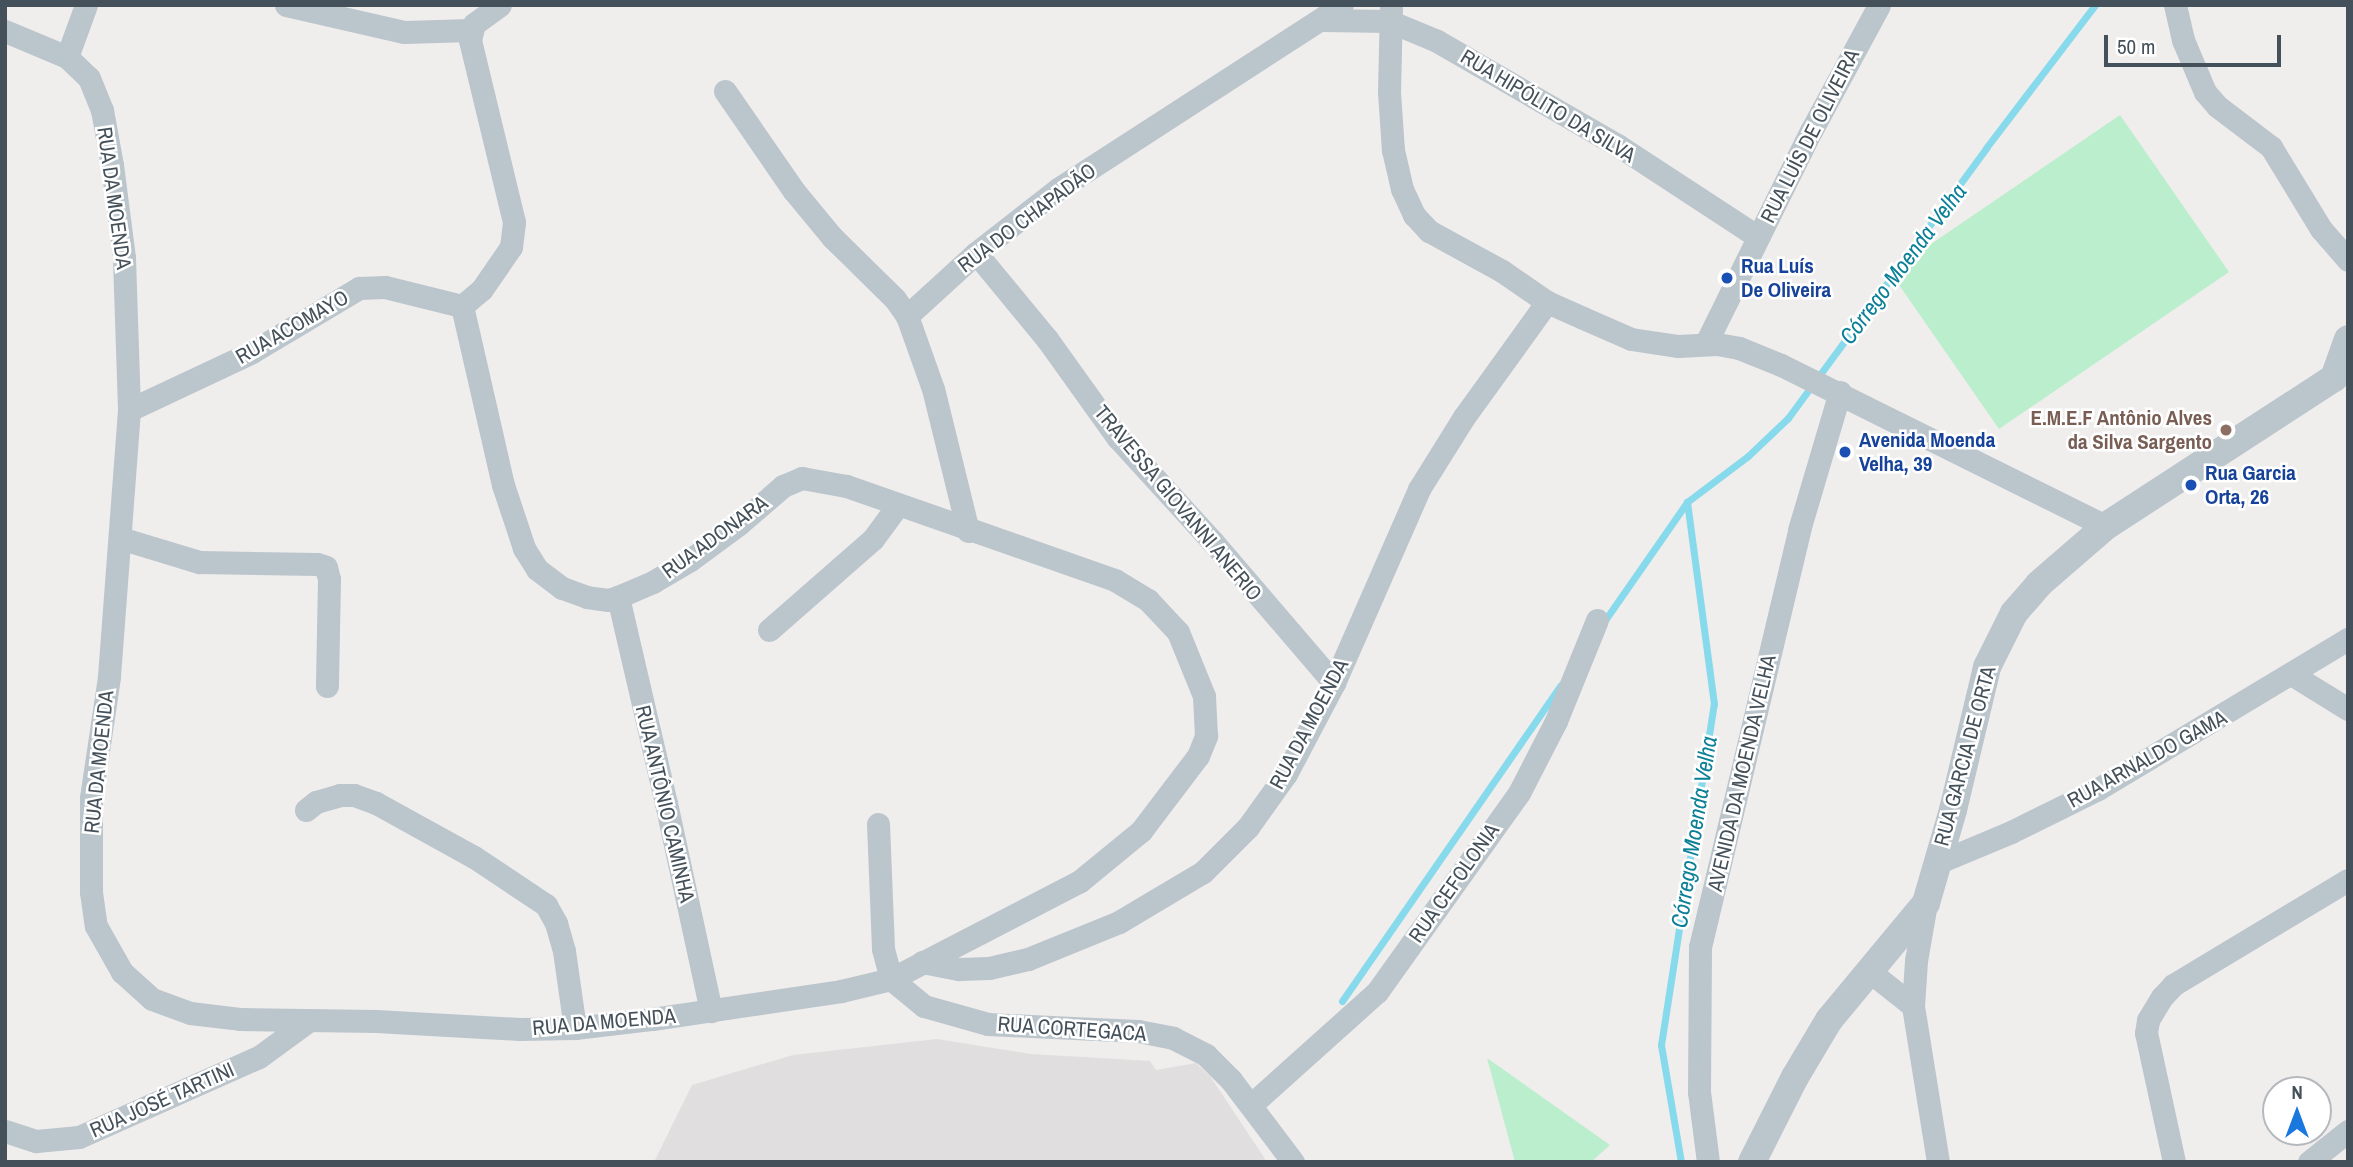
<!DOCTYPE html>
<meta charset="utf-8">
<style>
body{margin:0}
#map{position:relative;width:2353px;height:1167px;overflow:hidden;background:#f0eded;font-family:"Archivo Narrow",sans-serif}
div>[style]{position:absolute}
.education>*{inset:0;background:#e1dedf}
.green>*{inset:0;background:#bec}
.stream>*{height:7px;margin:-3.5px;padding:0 3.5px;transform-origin:3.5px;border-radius:3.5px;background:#87daeb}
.minor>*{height:23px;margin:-11.5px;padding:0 11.5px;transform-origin:11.5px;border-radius:11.5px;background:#bbc5cc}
.tertiary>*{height:28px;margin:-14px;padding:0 14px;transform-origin:14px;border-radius:14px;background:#bbc5cc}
.dots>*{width:19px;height:19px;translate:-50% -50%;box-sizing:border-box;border:4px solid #fff;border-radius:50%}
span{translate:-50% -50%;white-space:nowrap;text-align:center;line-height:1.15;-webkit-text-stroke:5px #fff;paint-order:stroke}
.street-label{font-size:21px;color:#45515a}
.transit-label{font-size:21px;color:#164399;font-weight:700}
.left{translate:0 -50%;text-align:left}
.education-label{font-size:21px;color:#785e54;font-weight:700}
.right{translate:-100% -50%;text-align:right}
.water-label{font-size:23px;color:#0c8097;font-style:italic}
.frame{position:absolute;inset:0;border:7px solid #45515a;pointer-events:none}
.north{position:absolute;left:2262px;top:1076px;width:70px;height:70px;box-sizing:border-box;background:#fff;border:2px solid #b5b9bd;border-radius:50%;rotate:0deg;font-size:19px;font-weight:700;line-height:28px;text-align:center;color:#45515a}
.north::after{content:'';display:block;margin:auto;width:24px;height:32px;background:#1977de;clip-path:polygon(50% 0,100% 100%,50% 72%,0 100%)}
.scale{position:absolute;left:2104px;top:35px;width:177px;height:32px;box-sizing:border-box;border:4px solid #45515a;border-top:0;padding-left:9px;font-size:21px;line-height:24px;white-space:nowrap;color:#45515a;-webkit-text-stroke:5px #fff;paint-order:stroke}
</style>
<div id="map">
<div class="education">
<div style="clip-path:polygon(937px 1039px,1031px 1054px,1150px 1061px,1156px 1070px,1196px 1063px,1210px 1076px,1267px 1162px,654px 1162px,692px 1085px,793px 1055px)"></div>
</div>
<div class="green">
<div style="clip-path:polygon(2120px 115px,2229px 272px,1999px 429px,1890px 272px)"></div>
<div style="clip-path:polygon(1487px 1058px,1610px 1145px,1591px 1162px,1515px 1162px)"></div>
</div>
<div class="stream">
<div style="left:1603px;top:623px;width:147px;rotate:-55.2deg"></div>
<div style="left:1342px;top:1001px;width:384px;rotate:-55.3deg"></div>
<div style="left:1681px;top:1162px;width:119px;rotate:-99.7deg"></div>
<div style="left:1661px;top:1045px;width:345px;rotate:-81.2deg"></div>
<div style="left:1714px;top:704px;width:204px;rotate:-97.6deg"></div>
<div style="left:1687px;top:502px;width:76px;rotate:-37deg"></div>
<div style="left:1748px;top:456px;width:55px;rotate:-43.5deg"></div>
<div style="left:1788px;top:418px;width:335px;rotate:-53.7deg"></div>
<div style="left:1986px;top:148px;width:180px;rotate:-52.7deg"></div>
</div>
<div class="minor">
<div style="left:286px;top:5px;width:121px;rotate:12.9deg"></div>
<div style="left:404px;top:32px;width:67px;rotate:-1.7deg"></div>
<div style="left:1391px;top:5px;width:87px;rotate:91.3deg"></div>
<div style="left:1389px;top:92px;width:58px;rotate:86.1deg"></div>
<div style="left:1393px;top:150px;width:40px;rotate:77deg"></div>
<div style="left:1402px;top:189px;width:29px;rotate:65deg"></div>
<div style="left:1414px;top:215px;width:22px;rotate:47deg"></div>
<div style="left:1429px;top:231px;width:83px;rotate:28.7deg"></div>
<div style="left:1502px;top:271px;width:55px;rotate:34.6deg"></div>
<div style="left:1547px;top:302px;width:39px;rotate:24deg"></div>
<div style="left:1583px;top:318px;width:52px;rotate:23.6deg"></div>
<div style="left:1631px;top:339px;width:48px;rotate:8.5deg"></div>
<div style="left:1678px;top:346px;width:39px;rotate:-3deg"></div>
<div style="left:1717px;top:344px;width:22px;rotate:10deg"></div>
<div style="left:1739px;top:348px;width:45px;rotate:22deg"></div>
<div style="left:1781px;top:365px;width:363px;rotate:26.4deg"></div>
<div style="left:2175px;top:5px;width:36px;rotate:77deg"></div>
<div style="left:2183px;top:40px;width:56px;rotate:67.1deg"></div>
<div style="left:2205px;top:92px;width:18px;rotate:49deg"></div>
<div style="left:2217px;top:106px;width:68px;rotate:37.2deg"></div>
<div style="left:2271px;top:147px;width:96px;rotate:58.6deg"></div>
<div style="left:2321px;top:229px;width:41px;rotate:48.9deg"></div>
<div style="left:1323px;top:20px;width:66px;rotate:0.9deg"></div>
<div style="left:1389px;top:21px;width:52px;rotate:22.6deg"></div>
<div style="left:1437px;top:41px;width:210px;rotate:30deg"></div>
<div style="left:1619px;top:146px;width:166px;rotate:33.2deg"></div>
<div style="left:5px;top:31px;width:67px;rotate:22.8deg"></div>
<div style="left:67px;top:57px;width:30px;rotate:44deg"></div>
<div style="left:89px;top:78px;width:35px;rotate:68deg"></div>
<div style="left:102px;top:110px;width:56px;rotate:79.7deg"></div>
<div style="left:112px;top:165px;width:94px;rotate:82.6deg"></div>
<div style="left:124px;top:258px;width:152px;rotate:88.1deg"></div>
<div style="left:129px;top:410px;width:268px;rotate:94.3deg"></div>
<div style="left:109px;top:677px;width:122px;rotate:98.5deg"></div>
<div style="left:91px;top:798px;width:94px;rotate:90deg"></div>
<div style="left:91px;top:892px;width:34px;rotate:82deg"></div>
<div style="left:96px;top:926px;width:53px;rotate:60.5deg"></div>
<div style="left:122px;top:972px;width:40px;rotate:42deg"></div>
<div style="left:152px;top:999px;width:40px;rotate:20.2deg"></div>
<div style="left:190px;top:1013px;width:50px;rotate:6.8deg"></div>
<div style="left:240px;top:1019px;width:136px;rotate:0.8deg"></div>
<div style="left:376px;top:1021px;width:144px;rotate:3.2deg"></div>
<div style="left:520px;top:1029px;width:55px;rotate:-1deg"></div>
<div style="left:575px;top:1028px;width:78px;rotate:-6.7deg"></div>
<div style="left:652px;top:1019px;width:191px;rotate:-8.4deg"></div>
<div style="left:841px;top:991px;width:51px;rotate:-13.5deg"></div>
<div style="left:891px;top:979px;width:213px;rotate:-27.4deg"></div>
<div style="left:1080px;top:881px;width:79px;rotate:-39.3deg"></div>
<div style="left:1141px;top:831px;width:94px;rotate:-52.8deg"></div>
<div style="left:1198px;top:756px;width:22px;rotate:-68deg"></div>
<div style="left:1206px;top:736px;width:40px;rotate:-92.9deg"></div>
<div style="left:1204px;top:696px;width:69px;rotate:-112.1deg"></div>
<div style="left:1178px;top:632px;width:44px;rotate:-133.2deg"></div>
<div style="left:1148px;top:600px;width:39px;rotate:-149deg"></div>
<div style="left:1115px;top:580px;width:285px;rotate:-160.7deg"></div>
<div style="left:846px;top:486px;width:45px;rotate:-169.7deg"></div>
<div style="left:802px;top:478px;width:21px;rotate:157deg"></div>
<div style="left:783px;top:486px;width:58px;rotate:139.2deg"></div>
<div style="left:739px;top:524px;width:61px;rotate:143.7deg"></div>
<div style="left:690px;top:560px;width:43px;rotate:149.3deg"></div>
<div style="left:653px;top:582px;width:38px;rotate:157deg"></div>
<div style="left:618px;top:597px;width:10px;rotate:163deg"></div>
<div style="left:608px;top:600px;width:21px;rotate:-172deg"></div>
<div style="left:587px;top:597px;width:27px;rotate:-160deg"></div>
<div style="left:562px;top:588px;width:31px;rotate:-143deg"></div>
<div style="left:537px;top:569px;width:25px;rotate:-122deg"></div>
<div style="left:524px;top:548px;width:66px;rotate:-108.4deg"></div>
<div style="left:503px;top:485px;width:184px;rotate:-102.9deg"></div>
<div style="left:462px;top:306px;width:26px;rotate:-40deg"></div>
<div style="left:482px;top:289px;width:51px;rotate:-55.4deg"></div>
<div style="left:511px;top:247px;width:25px;rotate:-83deg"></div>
<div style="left:514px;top:222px;width:187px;rotate:-103.6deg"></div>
<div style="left:470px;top:40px;width:16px;rotate:-76deg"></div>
<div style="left:474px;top:24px;width:32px;rotate:-36deg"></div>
<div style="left:67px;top:57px;width:55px;rotate:-69.9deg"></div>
<div style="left:725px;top:91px;width:121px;rotate:55.4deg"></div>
<div style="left:794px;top:191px;width:60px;rotate:50.4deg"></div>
<div style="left:832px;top:237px;width:88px;rotate:44.5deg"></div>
<div style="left:895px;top:299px;width:21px;rotate:55deg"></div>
<div style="left:976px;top:253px;width:112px;rotate:50.5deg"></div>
<div style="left:1047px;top:339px;width:122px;rotate:54.4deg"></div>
<div style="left:1118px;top:438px;width:141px;rotate:47.6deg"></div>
<div style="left:1213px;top:542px;width:186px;rotate:49.4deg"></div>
<div style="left:1706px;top:343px;width:237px;rotate:-63.7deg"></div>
<div style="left:1811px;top:131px;width:143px;rotate:-61.6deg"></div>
<div style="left:129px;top:410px;width:136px;rotate:-25.2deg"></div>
<div style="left:252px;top:352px;width:125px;rotate:-30.9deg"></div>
<div style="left:359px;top:288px;width:26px;rotate:-2deg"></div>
<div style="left:385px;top:287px;width:79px;rotate:13.9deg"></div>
<div style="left:968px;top:531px;width:146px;rotate:-103.8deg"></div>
<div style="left:933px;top:389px;width:77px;rotate:-109.6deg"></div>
<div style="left:907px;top:316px;width:93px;rotate:-42.4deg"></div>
<div style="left:976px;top:253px;width:104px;rotate:-38deg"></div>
<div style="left:1058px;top:189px;width:338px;rotate:-32.9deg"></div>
<div style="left:120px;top:538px;width:83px;rotate:16.9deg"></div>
<div style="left:199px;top:562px;width:118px;rotate:1deg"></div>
<div style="left:317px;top:564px;width:9px;rotate:18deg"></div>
<div style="left:326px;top:567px;width:12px;rotate:76deg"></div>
<div style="left:329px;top:579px;width:107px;rotate:91.1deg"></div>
<div style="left:618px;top:597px;width:212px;rotate:76.9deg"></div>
<div style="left:666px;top:803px;width:213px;rotate:77.8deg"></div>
<div style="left:769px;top:630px;width:138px;rotate:-41.2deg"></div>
<div style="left:873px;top:539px;width:42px;rotate:-53.7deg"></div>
<div style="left:2291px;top:674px;width:67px;rotate:31.6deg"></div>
<div style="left:306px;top:810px;width:13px;rotate:-39deg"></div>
<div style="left:316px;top:802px;width:25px;rotate:-16deg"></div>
<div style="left:340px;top:795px;width:14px"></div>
<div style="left:354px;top:795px;width:23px;rotate:20deg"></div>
<div style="left:376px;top:803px;width:112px;rotate:28.9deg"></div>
<div style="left:474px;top:857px;width:87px;rotate:33.7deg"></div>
<div style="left:546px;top:905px;width:21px;rotate:61deg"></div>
<div style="left:556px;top:923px;width:29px;rotate:74deg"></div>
<div style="left:564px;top:951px;width:78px;rotate:81.9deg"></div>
<div style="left:878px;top:824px;width:125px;rotate:87.7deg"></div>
<div style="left:883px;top:949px;width:31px;rotate:75deg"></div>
<div style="left:1937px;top:863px;width:80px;rotate:-22.7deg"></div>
<div style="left:2011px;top:832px;width:97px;rotate:-26.3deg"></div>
<div style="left:2098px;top:789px;width:292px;rotate:-31deg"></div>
<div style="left:1926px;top:903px;width:59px;rotate:99.8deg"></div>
<div style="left:1916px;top:961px;width:45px;rotate:93.8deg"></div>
<div style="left:1913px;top:1006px;width:158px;rotate:80.9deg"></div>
<div style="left:922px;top:962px;width:38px;rotate:11deg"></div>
<div style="left:959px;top:969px;width:30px;rotate:-2deg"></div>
<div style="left:989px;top:968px;width:40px;rotate:-13deg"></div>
<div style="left:1028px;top:959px;width:98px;rotate:-22.1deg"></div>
<div style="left:1119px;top:922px;width:98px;rotate:-30.8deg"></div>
<div style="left:1203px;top:872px;width:64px;rotate:-45deg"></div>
<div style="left:1248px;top:827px;width:65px;rotate:-54.4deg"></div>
<div style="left:1286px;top:774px;width:103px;rotate:-62.2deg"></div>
<div style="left:1334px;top:683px;width:212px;rotate:-66.3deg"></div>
<div style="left:1419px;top:489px;width:85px;rotate:-58deg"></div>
<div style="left:1464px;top:417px;width:142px;rotate:-54.2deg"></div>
<div style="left:1869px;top:971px;width:56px;rotate:38.5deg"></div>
<div style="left:891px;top:979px;width:43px;rotate:39.3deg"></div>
<div style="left:924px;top:1006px;width:66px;rotate:15.7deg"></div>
<div style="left:988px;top:1024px;width:150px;rotate:2.7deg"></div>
<div style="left:1138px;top:1031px;width:36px;rotate:11deg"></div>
<div style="left:1173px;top:1038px;width:37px;rotate:27deg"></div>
<div style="left:1206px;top:1055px;width:35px;rotate:45deg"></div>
<div style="left:1231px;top:1080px;width:103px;rotate:52.9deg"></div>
<div style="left:1252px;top:1104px;width:168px;rotate:-41.9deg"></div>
<div style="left:1377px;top:992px;width:244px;rotate:-54.5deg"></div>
<div style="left:1519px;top:793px;width:81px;rotate:-62.8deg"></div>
<div style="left:1556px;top:721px;width:109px;rotate:-67.9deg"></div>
<div style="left:5px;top:1131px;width:33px;rotate:18deg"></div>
<div style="left:36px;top:1141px;width:43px;rotate:-5.3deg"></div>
<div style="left:79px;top:1137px;width:197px;rotate:-24deg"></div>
<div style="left:259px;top:1057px;width:61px;rotate:-36.3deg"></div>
<div style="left:1708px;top:1162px;width:71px;rotate:-97.3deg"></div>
<div style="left:1699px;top:1092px;width:145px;rotate:-89.6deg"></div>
<div style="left:1700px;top:947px;width:429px;rotate:-76.6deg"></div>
<div style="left:1799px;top:530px;width:144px;rotate:-73.5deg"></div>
<div style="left:2174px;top:1162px;width:132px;rotate:-102.2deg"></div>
<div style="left:2146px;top:1033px;width:13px;rotate:-81deg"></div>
<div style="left:2148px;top:1020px;width:27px;rotate:-59deg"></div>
<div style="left:2162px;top:997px;width:16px;rotate:-47deg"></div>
<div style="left:2173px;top:985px;width:204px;rotate:-31deg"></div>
<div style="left:2309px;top:1162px;width:50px;rotate:-38.5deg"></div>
</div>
<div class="tertiary">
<div style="left:1752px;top:1162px;width:95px;rotate:-63.2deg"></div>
<div style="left:1795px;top:1077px;width:66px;rotate:-59.2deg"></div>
<div style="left:1829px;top:1020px;width:152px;rotate:-50.3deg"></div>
<div style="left:1926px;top:903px;width:97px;rotate:-73.8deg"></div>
<div style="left:1953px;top:810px;width:147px;rotate:-76.6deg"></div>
<div style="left:1987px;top:667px;width:60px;rotate:-63.4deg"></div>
<div style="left:2014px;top:613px;width:38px;rotate:-49deg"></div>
<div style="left:2039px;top:584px;width:89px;rotate:-40.9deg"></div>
<div style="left:2106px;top:526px;width:272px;rotate:-33deg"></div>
<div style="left:2334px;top:378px;width:41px;rotate:-70.3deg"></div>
</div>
<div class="dots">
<div style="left:1727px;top:278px;background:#1a4fb4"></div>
<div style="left:2226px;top:430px;background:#8d6e63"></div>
<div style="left:1845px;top:452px;background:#1a4fb4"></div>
<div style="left:2191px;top:485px;background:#1a4fb4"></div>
</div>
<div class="street-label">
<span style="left:1548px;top:106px;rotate:31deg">RUA HIPÓLITO DA SILVA</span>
<span style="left:1810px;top:136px;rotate:-63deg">RUA LUÍS DE OLIVEIRA</span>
<span style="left:114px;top:198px;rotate:82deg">RUA DA MOENDA</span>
<span style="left:1027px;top:218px;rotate:-37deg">RUA DO CHAPADÃO</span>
<span style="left:292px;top:327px;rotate:-30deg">RUA ACOMAYO</span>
<span style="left:1178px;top:503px;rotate:50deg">TRAVESSA GIOVANNI ANERIO</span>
<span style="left:715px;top:537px;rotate:-36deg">RUA ADONARA</span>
<span style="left:1309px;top:724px;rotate:-62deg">RUA DA MOENDA</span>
<span style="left:1965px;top:756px;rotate:-75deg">RUA GARCIA DE ORTA</span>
<span style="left:2147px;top:759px;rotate:-29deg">RUA ARNALDO GAMA</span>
<span style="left:99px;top:762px;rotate:-84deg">RUA DA MOENDA</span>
<span style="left:1742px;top:773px;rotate:-77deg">AVENIDA DA MOENDA VELHA</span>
<span style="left:665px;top:804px;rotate:77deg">RUA ANTÔNIO CAMINHA</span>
<span style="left:1454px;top:883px;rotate:-55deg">RUA CEFOLONIA</span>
<span style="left:604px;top:1022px;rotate:-5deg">RUA DA MOENDA</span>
<span style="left:1072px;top:1029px;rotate:4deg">RUA CORTEGACA</span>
<span style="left:162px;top:1100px;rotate:-24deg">RUA JOSÉ TARTINI</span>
</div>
<div class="transit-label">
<span class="left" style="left:1741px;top:278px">Rua Luís<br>De Oliveira</span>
<span class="left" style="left:1859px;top:452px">Avenida Moenda<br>Velha, 39</span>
<span class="left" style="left:2205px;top:485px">Rua Garcia<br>Orta, 26</span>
</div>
<div class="education-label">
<span class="right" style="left:2212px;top:430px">E.M.E.F Antônio Alves<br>da Silva Sargento</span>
</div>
<div class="water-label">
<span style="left:1903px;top:264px;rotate:-53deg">Córrego Moenda Velha</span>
<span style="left:1694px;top:832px;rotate:-81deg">Córrego Moenda Velha</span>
</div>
<div class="frame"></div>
<div class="north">N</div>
<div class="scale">50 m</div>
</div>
